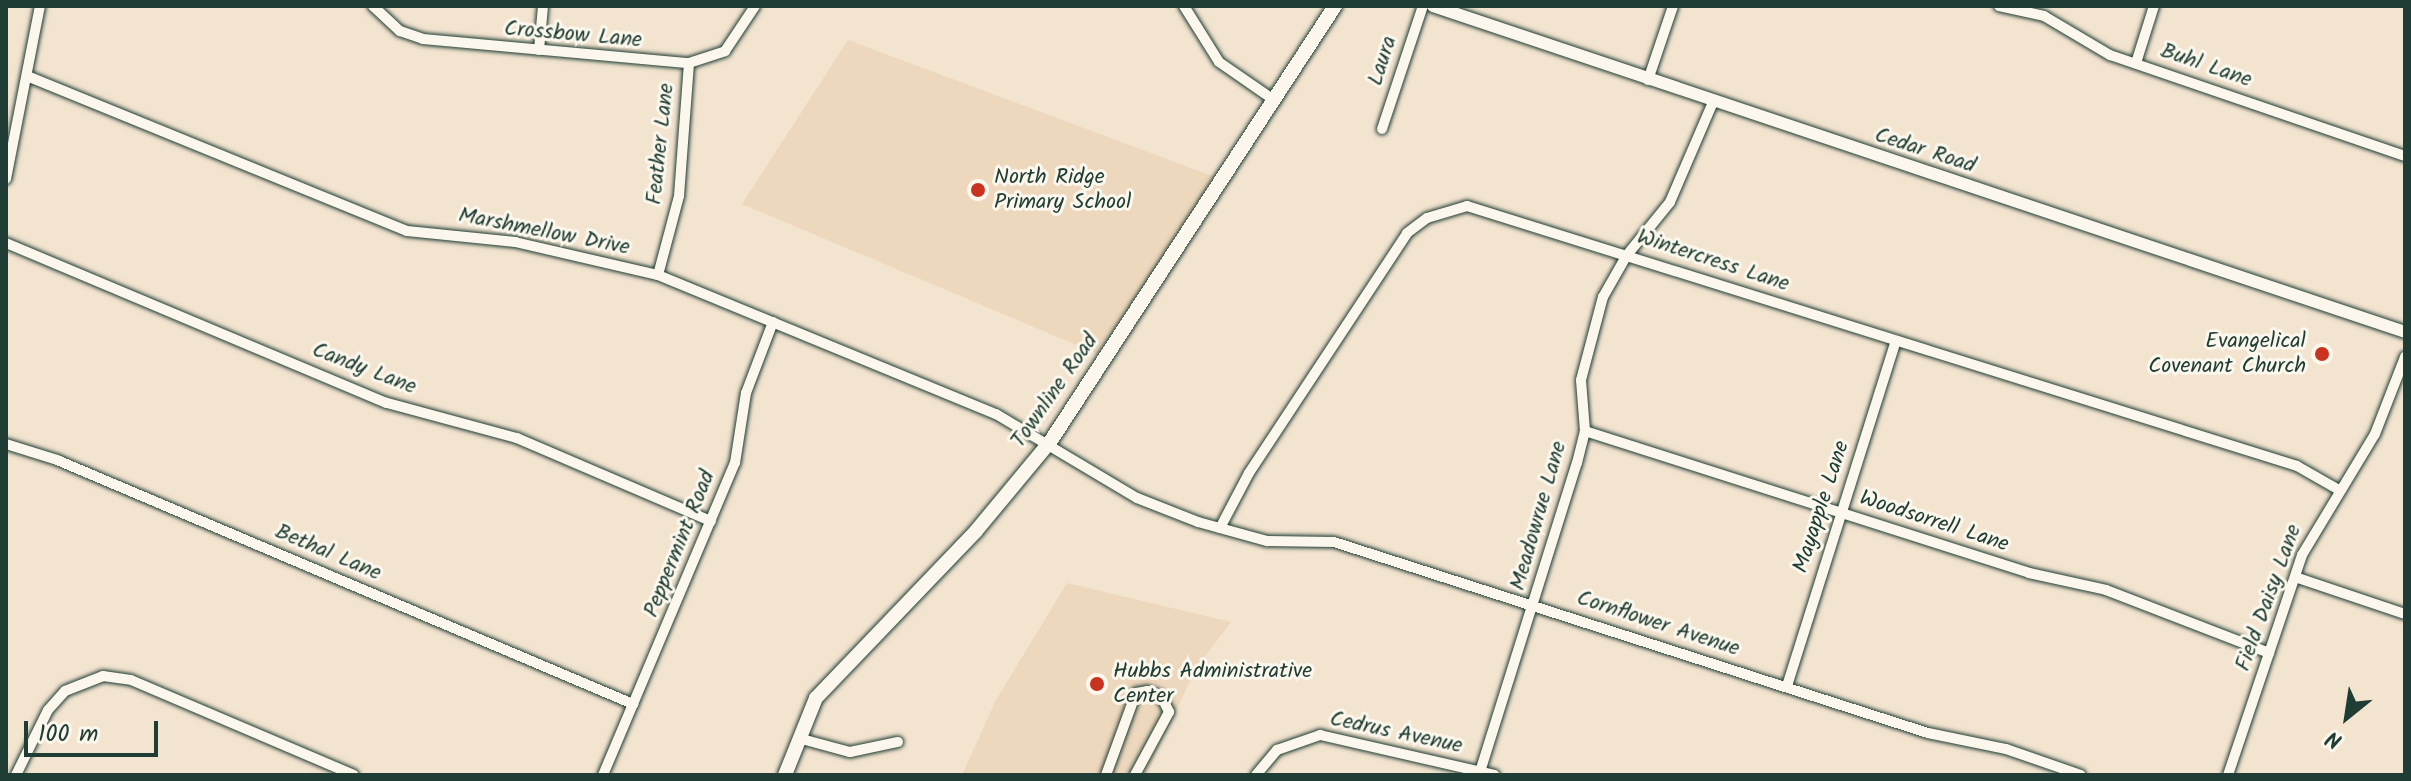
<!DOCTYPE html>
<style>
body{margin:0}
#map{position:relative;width:2411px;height:781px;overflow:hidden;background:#f3e4d0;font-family:Kalam,sans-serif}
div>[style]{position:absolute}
.built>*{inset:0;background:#edd7bd}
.roads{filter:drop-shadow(0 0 2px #1f3d34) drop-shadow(0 0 2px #1f3d34)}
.minor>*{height:10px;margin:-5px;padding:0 5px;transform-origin:5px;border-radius:5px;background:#fbf7ec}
.tertiary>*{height:12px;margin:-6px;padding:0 6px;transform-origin:6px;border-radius:6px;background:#fbf7ec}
.secondary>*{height:14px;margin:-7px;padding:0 7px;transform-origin:7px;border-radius:7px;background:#fbf7ec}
.dots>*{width:22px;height:22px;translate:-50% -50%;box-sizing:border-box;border:4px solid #fbf7ec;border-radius:50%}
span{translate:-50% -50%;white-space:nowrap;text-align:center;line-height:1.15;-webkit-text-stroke:6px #fbf7ec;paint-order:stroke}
.street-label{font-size:22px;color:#1f3d34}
.poi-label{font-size:22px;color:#1f3d34}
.left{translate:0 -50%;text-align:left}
.right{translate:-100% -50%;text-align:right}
.frame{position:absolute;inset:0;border:8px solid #1f3d34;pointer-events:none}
.north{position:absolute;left:2307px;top:677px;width:80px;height:80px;-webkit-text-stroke:6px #fbf7ec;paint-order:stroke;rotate:210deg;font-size:22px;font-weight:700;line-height:32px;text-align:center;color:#1f3d34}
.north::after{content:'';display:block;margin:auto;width:28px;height:36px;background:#1f3d34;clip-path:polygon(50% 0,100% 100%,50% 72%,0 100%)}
.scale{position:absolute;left:24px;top:721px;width:134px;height:36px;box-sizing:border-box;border:4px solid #1f3d34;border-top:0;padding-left:10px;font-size:24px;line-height:28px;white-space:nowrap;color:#1f3d34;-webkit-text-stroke:6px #fbf7ec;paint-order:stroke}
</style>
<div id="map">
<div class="built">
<div style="clip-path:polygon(848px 40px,1215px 177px,1098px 354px,742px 204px)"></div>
<div style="clip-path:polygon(1067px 583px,1231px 622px,1196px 668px,1146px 775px,962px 775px,996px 700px)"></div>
</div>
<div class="roads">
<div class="minor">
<div style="left:373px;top:6px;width:37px;rotate:43deg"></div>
<div style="left:400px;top:31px;width:24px;rotate:19deg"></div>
<div style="left:423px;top:39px;width:267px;rotate:5.2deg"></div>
<div style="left:689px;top:63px;width:38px;rotate:-18deg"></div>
<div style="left:725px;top:51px;width:54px;rotate:-56.3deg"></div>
<div style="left:1184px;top:6px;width:66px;rotate:58deg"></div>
<div style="left:1219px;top:62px;width:67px;rotate:34.6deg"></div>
<div style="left:1999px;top:6px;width:46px;rotate:12.5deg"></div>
<div style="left:2044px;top:16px;width:77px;rotate:30.6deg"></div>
<div style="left:2110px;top:55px;width:312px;rotate:18.9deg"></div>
<div style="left:539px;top:50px;width:44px;rotate:-84.8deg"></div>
<div style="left:2136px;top:63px;width:60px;rotate:-72.5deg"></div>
<div style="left:27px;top:76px;width:410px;rotate:22.2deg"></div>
<div style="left:407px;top:231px;width:109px;rotate:5.8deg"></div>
<div style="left:515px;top:242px;width:147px;rotate:13deg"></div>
<div style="left:658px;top:275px;width:365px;rotate:22.4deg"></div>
<div style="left:996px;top:414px;width:164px;rotate:30.8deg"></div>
<div style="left:1137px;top:498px;width:66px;rotate:21.5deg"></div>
<div style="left:1198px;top:522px;width:72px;rotate:15.4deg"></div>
<div style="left:1267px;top:541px;width:67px;rotate:0.9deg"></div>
<div style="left:1334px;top:542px;width:624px;rotate:17.83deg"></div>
<div style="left:1928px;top:733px;width:80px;rotate:11.6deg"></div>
<div style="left:2006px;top:749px;width:79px;rotate:19.1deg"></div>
<div style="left:1648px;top:80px;width:78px;rotate:-71.3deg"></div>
<div style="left:1382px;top:129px;width:130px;rotate:-71.6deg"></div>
<div style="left:6px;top:179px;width:176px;rotate:-78.9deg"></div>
<div style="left:6px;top:243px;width:413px;rotate:22.8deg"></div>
<div style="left:387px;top:403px;width:135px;rotate:15.1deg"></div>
<div style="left:517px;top:438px;width:211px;rotate:23.2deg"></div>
<div style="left:658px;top:275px;width:82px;rotate:-75.1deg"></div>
<div style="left:679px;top:196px;width:133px;rotate:-85.7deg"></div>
<div style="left:1585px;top:431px;width:466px;rotate:17.7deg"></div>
<div style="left:2029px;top:573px;width:79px;rotate:12.4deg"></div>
<div style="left:2106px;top:590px;width:175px;rotate:21.1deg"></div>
<div style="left:6px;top:444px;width:53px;rotate:17.4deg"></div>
<div style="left:57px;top:460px;width:626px;rotate:22.96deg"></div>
<div style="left:1220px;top:528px;width:62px;rotate:-62.2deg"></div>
<div style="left:1249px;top:473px;width:287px;rotate:-56.6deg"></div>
<div style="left:1407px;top:233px;width:25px;rotate:-37deg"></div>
<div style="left:1427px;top:218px;width:42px;rotate:-16.7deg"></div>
<div style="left:1467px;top:206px;width:870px;rotate:17.39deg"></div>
<div style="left:2297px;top:466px;width:48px;rotate:29.7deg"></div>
<div style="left:2295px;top:577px;width:116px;rotate:18.6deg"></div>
<div style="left:1787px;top:686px;width:362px;rotate:-72.5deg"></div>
<div style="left:798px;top:738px;width:54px;rotate:15.1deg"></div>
<div style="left:850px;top:752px;width:49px;rotate:-11.8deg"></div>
<div style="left:16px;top:775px;width:72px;rotate:-63.8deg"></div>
<div style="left:48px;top:710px;width:25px;rotate:-48deg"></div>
<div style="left:65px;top:691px;width:41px;rotate:-21.5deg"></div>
<div style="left:103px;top:676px;width:28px;rotate:8deg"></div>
<div style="left:131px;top:680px;width:242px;rotate:23.1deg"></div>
<div style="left:603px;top:775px;width:339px;rotate:-67.1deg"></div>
<div style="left:735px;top:463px;width:71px;rotate:-81.1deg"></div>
<div style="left:746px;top:393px;width:76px;rotate:-69.2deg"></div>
<div style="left:1106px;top:775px;width:87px;rotate:-69.9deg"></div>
<div style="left:1136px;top:693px;width:11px;rotate:-10deg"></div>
<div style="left:1147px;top:691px;width:15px;rotate:20deg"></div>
<div style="left:1161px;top:696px;width:18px;rotate:63deg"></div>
<div style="left:1169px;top:712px;width:72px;rotate:118.4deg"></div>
<div style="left:1256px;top:775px;width:33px;rotate:-50deg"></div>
<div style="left:1277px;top:750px;width:46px;rotate:-19.2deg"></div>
<div style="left:1320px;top:735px;width:179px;rotate:12.9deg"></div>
<div style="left:1479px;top:775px;width:327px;rotate:-72.6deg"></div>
<div style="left:1577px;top:463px;width:33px;rotate:-76deg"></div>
<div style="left:1585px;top:431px;width:51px;rotate:-94.5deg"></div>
<div style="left:1581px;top:380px;width:86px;rotate:-75.2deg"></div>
<div style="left:1603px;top:297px;width:48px;rotate:-60.3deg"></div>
<div style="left:1627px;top:255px;width:68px;rotate:-50.9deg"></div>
<div style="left:1670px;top:202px;width:109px;rotate:-66.7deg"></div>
<div style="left:2228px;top:775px;width:232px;rotate:-71.4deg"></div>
<div style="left:2302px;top:555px;width:141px;rotate:-58.9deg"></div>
<div style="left:2375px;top:434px;width:83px;rotate:-68.7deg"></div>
</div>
<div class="tertiary">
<div style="left:1433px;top:6px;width:1025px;rotate:18.54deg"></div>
</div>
<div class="secondary">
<div style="left:785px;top:775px;width:83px;rotate:-68.1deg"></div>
<div style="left:816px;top:698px;width:231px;rotate:-46.2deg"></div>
<div style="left:976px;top:531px;width:116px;rotate:-50.3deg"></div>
<div style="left:1050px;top:442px;width:521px;rotate:-56.83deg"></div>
</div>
</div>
<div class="dots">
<div style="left:978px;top:190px;background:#c8321e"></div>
<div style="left:2322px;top:354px;background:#c8321e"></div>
<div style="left:1097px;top:684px;background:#c8321e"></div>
</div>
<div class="street-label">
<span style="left:573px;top:35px;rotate:5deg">Crossbow Lane</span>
<span style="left:1383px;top:61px;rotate:-72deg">Laura</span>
<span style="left:2206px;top:66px;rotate:19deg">Buhl Lane</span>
<span style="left:661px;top:144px;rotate:-84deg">Feather Lane</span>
<span style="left:1925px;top:151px;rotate:18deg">Cedar Road</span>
<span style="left:544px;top:232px;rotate:11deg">Marshmellow Drive</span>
<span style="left:1713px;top:261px;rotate:18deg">Wintercress Lane</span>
<span style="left:364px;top:369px;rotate:21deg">Candy Lane</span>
<span style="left:1055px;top:391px;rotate:-55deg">Townline Road</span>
<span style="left:1822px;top:507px;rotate:-72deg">Mayapple Lane</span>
<span style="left:1539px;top:516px;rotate:-74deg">Meadowrue Lane</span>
<span style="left:1934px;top:522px;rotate:18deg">Woodsorrell Lane</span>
<span style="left:680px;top:544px;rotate:-68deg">Peppermint Road</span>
<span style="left:328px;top:553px;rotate:23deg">Bethal Lane</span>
<span style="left:2269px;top:598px;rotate:-70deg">Field Daisy Lane</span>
<span style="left:1658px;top:624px;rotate:18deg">Cornflower Avenue</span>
<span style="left:1396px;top:733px;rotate:12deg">Cedrus Avenue</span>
</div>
<div class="poi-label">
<span class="left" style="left:994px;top:190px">North Ridge<br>Primary School</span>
<span class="right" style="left:2306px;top:354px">Evangelical<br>Covenant Church</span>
<span class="left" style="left:1113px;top:684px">Hubbs Administrative<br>Center</span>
</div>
<div class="frame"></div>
<div class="north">N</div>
<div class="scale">100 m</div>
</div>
